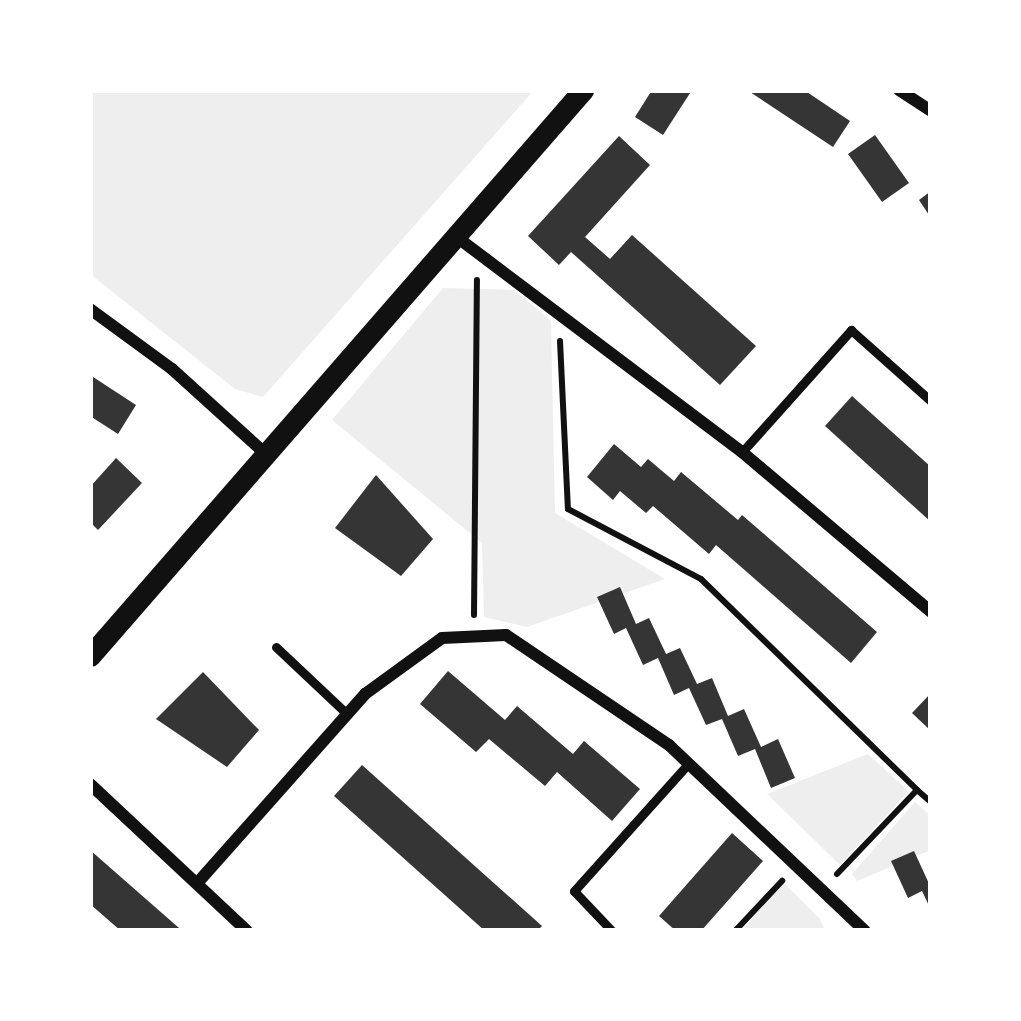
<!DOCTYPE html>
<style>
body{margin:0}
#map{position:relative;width:1021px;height:1021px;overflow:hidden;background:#fff;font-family:Cabin,sans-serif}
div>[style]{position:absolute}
.green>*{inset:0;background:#eee}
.building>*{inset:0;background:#353535}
.path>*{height:6px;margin:-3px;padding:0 3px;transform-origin:3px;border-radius:3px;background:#111}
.service>*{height:9px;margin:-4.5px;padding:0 4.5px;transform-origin:4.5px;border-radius:4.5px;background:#111}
.minor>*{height:12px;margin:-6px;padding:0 6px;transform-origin:6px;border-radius:6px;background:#111}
.tertiary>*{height:21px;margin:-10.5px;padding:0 10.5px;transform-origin:10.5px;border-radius:10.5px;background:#111}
span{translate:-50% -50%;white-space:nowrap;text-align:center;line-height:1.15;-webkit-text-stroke:9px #fff;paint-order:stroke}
.frame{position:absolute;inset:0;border:93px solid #fff;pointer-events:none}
</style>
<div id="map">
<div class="green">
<div style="clip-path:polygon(90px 90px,534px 90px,263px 397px,235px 389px,90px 274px)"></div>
<div style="clip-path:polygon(443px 288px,515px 290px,551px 321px,555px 513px,665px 579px,527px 627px,484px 617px,482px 543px,332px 420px)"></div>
<div style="clip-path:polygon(868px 754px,909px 792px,840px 865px,767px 794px)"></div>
<div style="clip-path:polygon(915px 802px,931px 816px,931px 850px,857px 881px,852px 874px)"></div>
<div style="clip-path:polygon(783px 882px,820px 919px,825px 931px,742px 931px)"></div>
</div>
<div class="building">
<div style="clip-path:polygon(652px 90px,692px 90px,663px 135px,635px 117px)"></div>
<div style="clip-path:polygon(747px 90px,804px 90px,850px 121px,833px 147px)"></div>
<div style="clip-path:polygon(875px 135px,909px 183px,882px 202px,848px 154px)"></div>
<div style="clip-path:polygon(619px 136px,650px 165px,585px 237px,610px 259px,632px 235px,756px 346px,720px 385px,571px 252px,559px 265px,528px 236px)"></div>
<div style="clip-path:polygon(931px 191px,931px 218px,919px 200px)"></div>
<div style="clip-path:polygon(90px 375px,136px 405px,118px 434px,90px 416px)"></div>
<div style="clip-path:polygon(852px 396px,931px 467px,931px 522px,825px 426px)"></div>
<div style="clip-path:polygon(614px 444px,641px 467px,648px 459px,674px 481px,681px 472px,738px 520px,742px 515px,877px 632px,851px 663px,716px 545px,709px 554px,653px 506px,646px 513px,620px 491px,613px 500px,587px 477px)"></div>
<div style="clip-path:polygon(116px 458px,142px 483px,98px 530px,90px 522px,90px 487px)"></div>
<div style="clip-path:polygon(376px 475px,433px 539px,401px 576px,335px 528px)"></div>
<div style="clip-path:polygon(620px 587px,636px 624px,649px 618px,666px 654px,680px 648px,697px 684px,712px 678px,728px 716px,744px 709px,761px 747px,778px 739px,795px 778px,771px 788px,755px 749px,738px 756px,722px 719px,706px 725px,689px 688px,674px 695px,658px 658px,643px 665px,626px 628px,614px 634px,597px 597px)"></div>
<div style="clip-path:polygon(448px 671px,505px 720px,517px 706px,573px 754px,584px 741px,640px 789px,612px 821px,557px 772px,545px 786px,489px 739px,476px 752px,420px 704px)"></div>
<div style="clip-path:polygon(203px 672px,259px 730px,227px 767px,156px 719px)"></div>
<div style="clip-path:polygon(931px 693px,931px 731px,912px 713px)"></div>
<div style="clip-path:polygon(362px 765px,542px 926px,537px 931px,485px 931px,334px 796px)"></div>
<div style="clip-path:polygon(732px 833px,763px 861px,701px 931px,676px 931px,659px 916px)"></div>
<div style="clip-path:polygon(90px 850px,179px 928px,176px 931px,121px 931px,90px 904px)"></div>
<div style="clip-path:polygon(914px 851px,931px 888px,931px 910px,922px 891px,908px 898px,891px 861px)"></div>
</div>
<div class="path">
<div style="left:560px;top:341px;width:168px;rotate:87.3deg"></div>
<div style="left:568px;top:509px;width:150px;rotate:27.8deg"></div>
<div style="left:701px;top:579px;width:302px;rotate:44.3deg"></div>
<div style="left:474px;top:615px;width:335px;rotate:-89.5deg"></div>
<div style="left:837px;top:874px;width:116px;rotate:-46.4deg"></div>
<div style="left:917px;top:790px;width:18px;rotate:41deg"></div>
<div style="left:735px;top:931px;width:69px;rotate:-46.8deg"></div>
</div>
<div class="service">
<div style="left:742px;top:452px;width:164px;rotate:-48.2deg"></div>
<div style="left:851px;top:330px;width:107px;rotate:41.6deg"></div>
<div style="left:276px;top:647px;width:98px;rotate:43.3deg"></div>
<div style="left:612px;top:931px;width:55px;rotate:-133.5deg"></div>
<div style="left:574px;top:891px;width:172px;rotate:-48.1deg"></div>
</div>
<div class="minor">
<div style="left:899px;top:90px;width:38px;rotate:33deg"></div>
<div style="left:458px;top:238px;width:356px;rotate:37deg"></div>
<div style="left:742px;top:452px;width:248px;rotate:40.2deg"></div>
<div style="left:90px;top:309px;width:102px;rotate:36.2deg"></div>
<div style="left:172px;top:369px;width:128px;rotate:42.2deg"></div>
<div style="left:90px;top:784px;width:215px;rotate:43.1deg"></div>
<div style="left:200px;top:880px;width:249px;rotate:-48.4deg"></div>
<div style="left:365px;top:694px;width:95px;rotate:-36deg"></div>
<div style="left:442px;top:638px;width:64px;rotate:-2.7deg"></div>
<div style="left:506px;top:635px;width:197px;rotate:34deg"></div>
<div style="left:669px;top:745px;width:270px;rotate:43.5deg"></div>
</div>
<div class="tertiary">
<div style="left:90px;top:656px;width:751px;rotate:-48.94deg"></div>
</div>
<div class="frame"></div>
</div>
